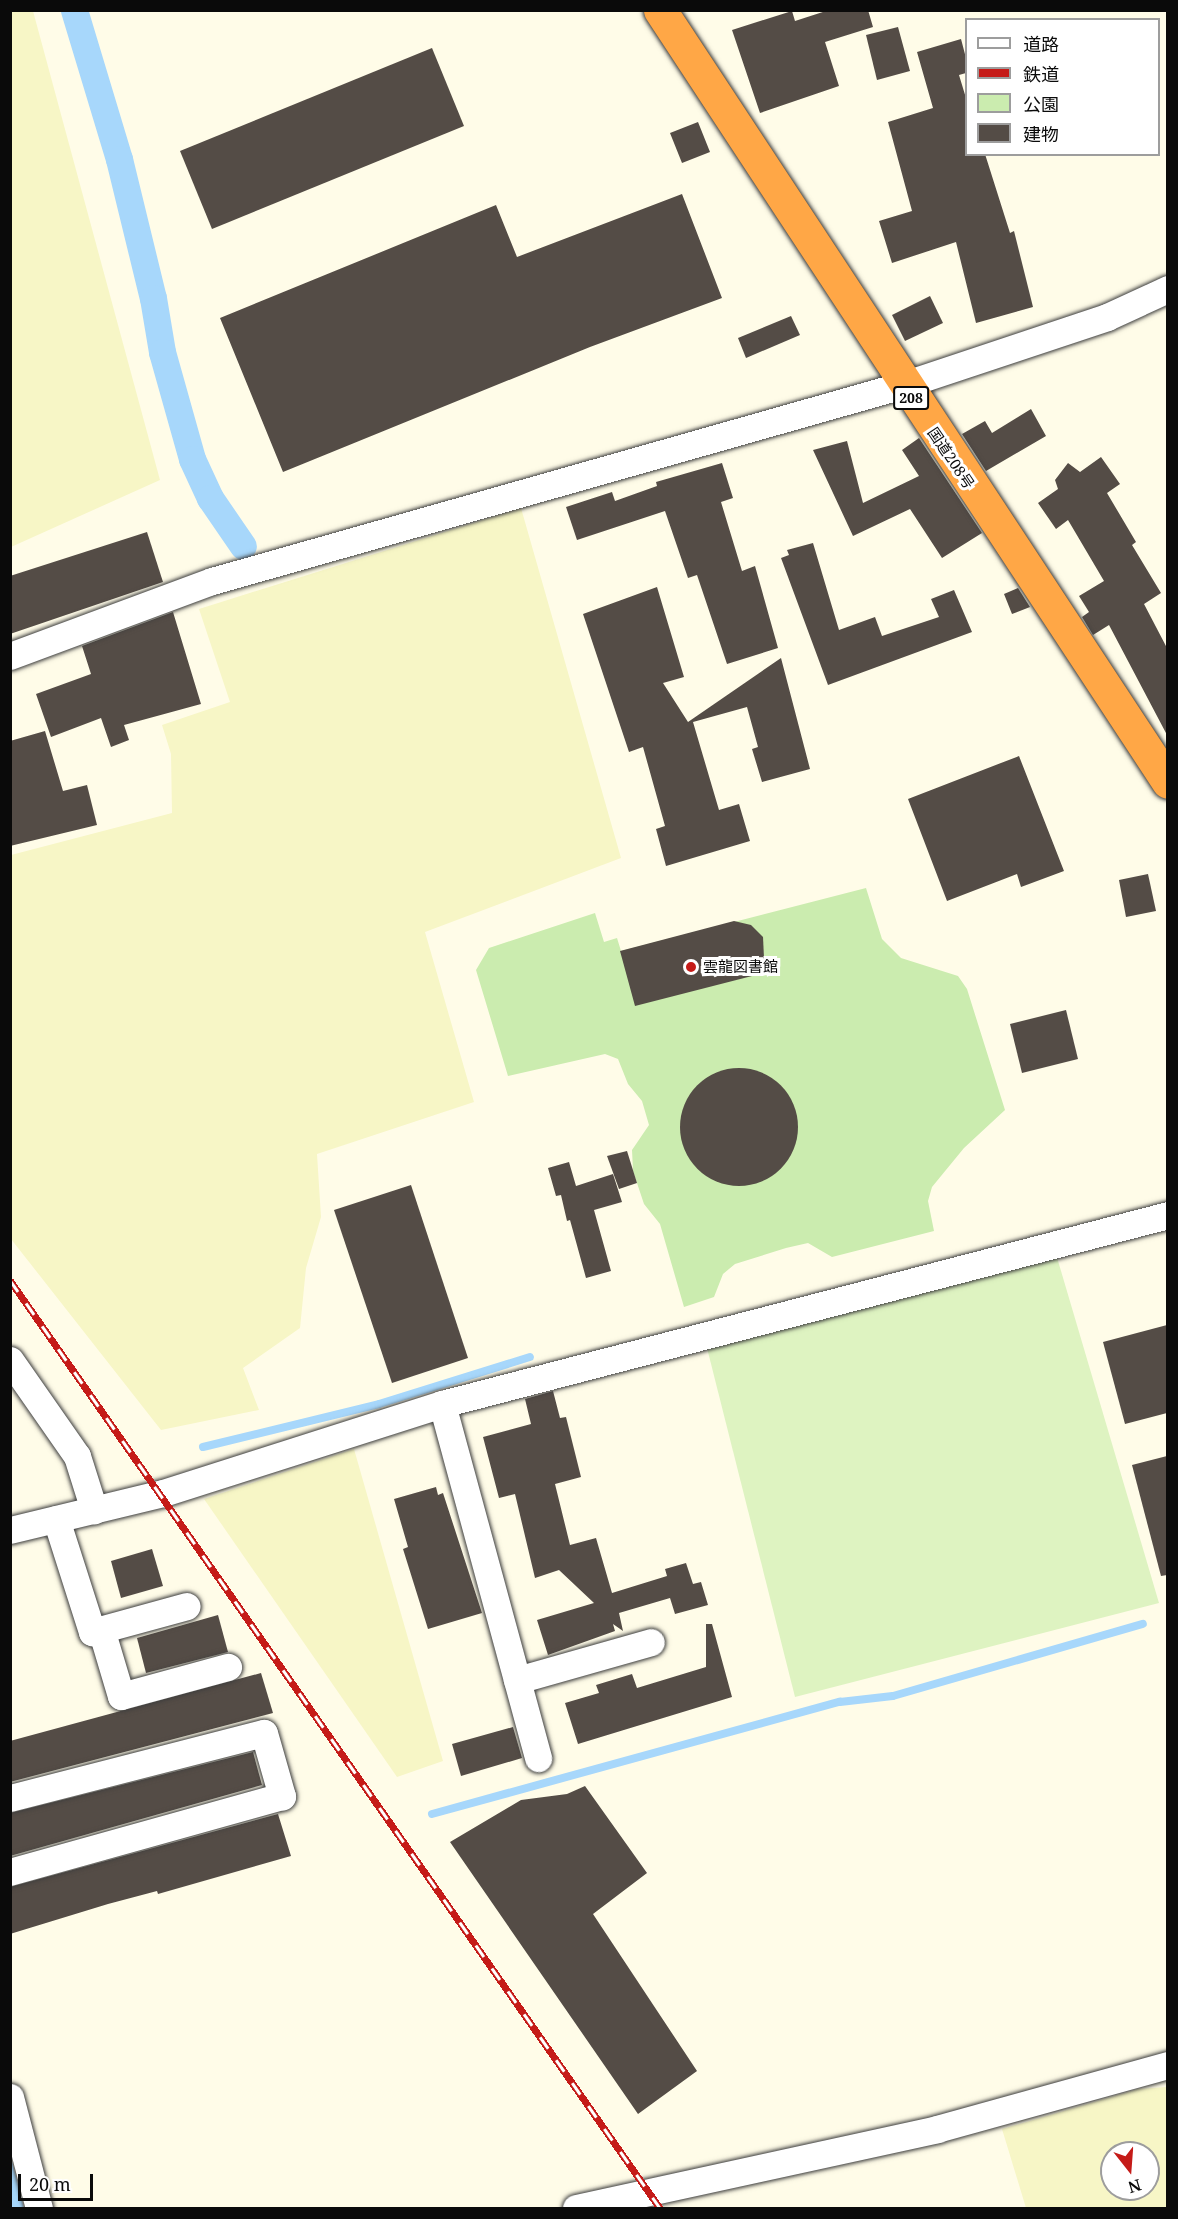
<!DOCTYPE html>
<meta charset="utf-8">
<style>
body{margin:0}
#map{position:relative;width:1178px;height:2219px;overflow:hidden;background:#fffce8;font-family:"Noto Serif","Noto Sans JP",serif}
div>[style]{position:absolute}
.farmland>*{inset:0;background:#f7f6c6}
.green>*{inset:0;background:#cbecaf}
.pitch>*{inset:0;background:#def3c1}
.water>*{inset:0;background:#a7d7fb}
.stream>*{height:8px;margin:-4px;padding:0 4px;transform-origin:4px;border-radius:4px;background:#a7d7fb}
.canal>*{height:27px;margin:-13.5px;padding:0 13.5px;transform-origin:13.5px;border-radius:13.5px;background:#a7d7fb}
.building>*{inset:0;background:#544c46}
.round{border-radius:50%}
.roads{filter:drop-shadow(0 0 2px #3d3d3d) drop-shadow(0 0 2px #3d3d3d)}
.minor>*{height:27px;margin:-13.5px;padding:0 13.5px;transform-origin:13.5px;border-radius:13.5px;background:#fff}
.highway>*{height:33px;margin:-16.5px;padding:0 16.5px;transform-origin:16.5px;border-radius:16.5px;background:#ffa746}
.rail>*{height:7px;margin-top:-3.5px;transform-origin:0;background:repeating-linear-gradient(90deg,#fff 0 14px,#c51b18 0 28px);box-sizing:border-box;border-block:2px solid #c51b18}
.dots>*{width:16px;height:16px;translate:-50% -50%;box-sizing:border-box;border:3px solid #fff;border-radius:50%}
span{translate:-50% -50%;white-space:nowrap;text-align:center;line-height:1.15;-webkit-text-stroke:6px #fff;paint-order:stroke}
.shield-label span{padding:2px 4px;background:#fff;border:2px solid;border-radius:4px;-webkit-text-stroke-width:0}
.shield-label{font-size:14px;color:#0a0a0a;font-weight:700}
.street-label{font-size:15px;color:#0a0a0a}
.poi-label{font-size:15px;color:#0a0a0a}
.left{translate:0 -50%;text-align:left}
.frame{position:absolute;inset:0;border:12px solid #0a0a0a;pointer-events:none}
.legend{position:absolute;left:965px;top:18px;width:195px;height:138px;box-sizing:border-box;background:#fff;border:2px solid #9d9d9d;margin:0;padding:8px 10px;list-style:none;font-size:18px;color:#0a0a0a}
.legend li{display:flex;align-items:center;gap:12px;height:30px}
.legend b{width:30px;border:2px solid #9d9d9d}
.north{position:absolute;left:1100px;top:2141px;width:60px;height:60px;box-sizing:border-box;background:#fff;border:2px solid #9d9d9d;border-radius:50%;rotate:163deg;font-size:16px;font-weight:700;line-height:24px;text-align:center;color:#0a0a0a}
.north::after{content:'';display:block;margin:auto;width:21px;height:27px;background:#c51b18;clip-path:polygon(50% 0,100% 100%,50% 72%,0 100%)}
.scale{position:absolute;left:18px;top:2174px;width:75px;height:27px;box-sizing:border-box;border:3px solid #0a0a0a;border-top:0;padding-left:8px;font-size:18px;line-height:21px;white-space:nowrap;color:#0a0a0a;-webkit-text-stroke:4px #fff;paint-order:stroke}
</style>
<div id="map">
<div class="farmland">
<div style="clip-path:polygon(10px 11px,33px 11px,160px 480px,11px 547px)"></div>
<div style="clip-path:polygon(521px 508px,621px 858px,425px 932px,474px 1102px,317px 1154px,321px 1217px,306px 1268px,300px 1328px,243px 1368px,259px 1410px,161px 1430px,11px 1239px,11px 855px,172px 813px,171px 754px,162px 725px,230px 702px,199px 609px)"></div>
<div style="clip-path:polygon(354px 1449px,443px 1761px,397px 1777px,204px 1499px)"></div>
<div style="clip-path:polygon(evenodd,1167px 2087px,1167px 2208px,1026px 2208px,1002px 2129px,1138px 2089px,1167px 2087px,1112px 2153px,1148px 2153px,1148px 2189px,1112px 2189px,1112px 2153px)"></div>
</div>
<div class="green">
<div style="clip-path:polygon(866px 888px,882px 939px,901px 958px,958px 976px,967px 989px,1005px 1110px,964px 1148px,932px 1187px,928px 1201px,934px 1231px,832px 1257px,808px 1243px,786px 1248px,735px 1264px,723px 1274px,714px 1297px,684px 1307px,660px 1224px,644px 1204px,633px 1171px,632px 1150px,649px 1125px,642px 1101px,628px 1084px,618px 1059px,605px 1054px,508px 1076px,476px 970px,489px 948px,595px 913px,604px 942px,617px 938px,621px 951px)"></div>
</div>
<div class="pitch">
<div style="clip-path:polygon(1056px 1254px,1159px 1603px,795px 1697px,707px 1348px)"></div>
</div>
<div class="water">
<div style="clip-path:polygon(11px 2157px,24px 2208px,11px 2208px)"></div>
</div>
<div class="stream">
<div style="left:203px;top:1447px;width:181px;rotate:-13.7deg"></div>
<div style="left:379px;top:1404px;width:158px;rotate:-17.3deg"></div>
<div style="left:432px;top:1814px;width:423px;rotate:-15.4deg"></div>
<div style="left:840px;top:1702px;width:53px;rotate:-6.5deg"></div>
<div style="left:893px;top:1696px;width:260px;rotate:-16.1deg"></div>
</div>
<div class="canal">
<div style="left:74px;top:10px;width:156px;rotate:73.2deg"></div>
<div style="left:119px;top:159px;width:143px;rotate:76.3deg"></div>
<div style="left:153px;top:298px;width:55px;rotate:80.5deg"></div>
<div style="left:162px;top:352px;width:111px;rotate:74.3deg"></div>
<div style="left:192px;top:459px;width:43px;rotate:65.2deg"></div>
<div style="left:210px;top:498px;width:58px;rotate:55.5deg"></div>
</div>
<div class="building">
<div style="clip-path:polygon(829px 10px,868px 10px,873px 27px,825px 42px,839px 86px,760px 113px,732px 30px,792px 11px,795px 21px)"></div>
<div style="clip-path:polygon(898px 27px,910px 71px,877px 80px,866px 35px)"></div>
<div style="clip-path:polygon(961px 39px,966px 58px,966px 73px,959px 75px,966px 98px,966px 154px,985px 154px,1010px 233px,1014px 231px,1033px 307px,976px 323px,956px 242px,892px 263px,879px 221px,912px 211px,888px 122px,933px 108px,917px 52px)"></div>
<div style="clip-path:polygon(432px 48px,464px 126px,212px 229px,180px 151px)"></div>
<div style="clip-path:polygon(698px 122px,710px 152px,682px 163px,670px 133px)"></div>
<div style="clip-path:polygon(682px 194px,722px 298px,590px 347px,283px 472px,220px 318px,496px 205px,517px 257px)"></div>
<div style="clip-path:polygon(930px 296px,943px 323px,905px 341px,892px 315px)"></div>
<div style="clip-path:polygon(791px 316px,800px 335px,746px 358px,738px 338px)"></div>
<div style="clip-path:polygon(1031px 409px,1046px 436px,986px 471px,962px 434px,985px 421px,992px 433px)"></div>
<div style="clip-path:polygon(919px 438px,982px 533px,942px 558px,910px 509px,853px 536px,813px 450px,847px 441px,863px 503px,919px 476px,902px 450px)"></div>
<div style="clip-path:polygon(1101px 457px,1120px 484px,1107px 493px,1136px 542px,1132px 545px,1161px 593px,1144px 604px,1167px 648px,1167px 735px,1109px 625px,1093px 635px,1082px 617px,1089px 612px,1079px 596px,1104px 581px,1068px 520px,1056px 529px,1038px 503px,1058px 489px,1055px 480px,1068px 463px,1080px 472px)"></div>
<div style="clip-path:polygon(722px 463px,733px 498px,721px 502px,742px 571px,755px 566px,778px 648px,727px 664px,697px 575px,688px 578px,665px 511px,577px 540px,566px 507px,612px 492px,615px 501px,657px 486px,656px 482px)"></div>
<div style="clip-path:polygon(147px 532px,163px 582px,10px 634px,10px 576px)"></div>
<div style="clip-path:polygon(813px 543px,839px 630px,875px 617px,882px 636px,939px 617px,931px 599px,954px 590px,972px 632px,828px 685px,781px 558px,789px 555px,787px 550px)"></div>
<div style="clip-path:polygon(657px 587px,684px 677px,663px 683px,688px 722px,781px 658px,810px 769px,762px 782px,752px 749px,758px 747px,747px 707px,693px 722px,719px 810px,739px 804px,750px 841px,666px 866px,656px 829px,665px 826px,643px 747px,629px 752px,583px 614px)"></div>
<div style="clip-path:polygon(1018px 588px,1030px 607px,1012px 614px,1004px 594px)"></div>
<div style="clip-path:polygon(173px 612px,201px 704px,124px 725px,129px 740px,111px 747px,101px 718px,51px 737px,36px 694px,91px 674px,82px 646px)"></div>
<div style="clip-path:polygon(45px 731px,63px 791px,87px 785px,97px 825px,10px 846px,10px 741px)"></div>
<div style="clip-path:polygon(1019px 756px,1064px 871px,1021px 887px,1017px 874px,947px 901px,908px 799px)"></div>
<div style="clip-path:polygon(1148px 874px,1156px 911px,1126px 917px,1119px 880px)"></div>
<div style="clip-path:polygon(734px 921px,751px 925px,763px 937px,764px 958px,752px 976px,635px 1006px,620px 951px)"></div>
<div style="clip-path:polygon(1066px 1010px,1078px 1059px,1022px 1073px,1010px 1024px)"></div>
<div class="round" style="left:680px;top:1068px;width:118px;height:118px"></div>
<div style="clip-path:polygon(627px 1151px,637px 1183px,619px 1189px,607px 1156px)"></div>
<div style="clip-path:polygon(569px 1162px,576px 1186px,613px 1174px,622px 1202px,594px 1210px,611px 1271px,586px 1278px,570px 1220px,567px 1221px,561px 1195px,556px 1196px,548px 1168px)"></div>
<div style="clip-path:polygon(411px 1185px,468px 1358px,392px 1383px,334px 1210px)"></div>
<div style="clip-path:polygon(1167px 1325px,1167px 1413px,1125px 1424px,1103px 1342px)"></div>
<div style="clip-path:polygon(553px 1391px,560px 1418px,566px 1417px,581px 1477px,555px 1484px,570px 1545px,596px 1538px,612px 1593px,667px 1576px,665px 1569px,686px 1563px,693px 1584px,701px 1582px,708px 1605px,675px 1614px,670px 1598px,619px 1613px,623px 1631px,613px 1624px,615px 1631px,548px 1655px,537px 1620px,594px 1603px,559px 1570px,535px 1578px,515px 1494px,499px 1498px,483px 1437px,531px 1424px,525px 1399px)"></div>
<div style="clip-path:polygon(1167px 1456px,1167px 1575px,1161px 1576px,1132px 1465px)"></div>
<div style="clip-path:polygon(436px 1487px,438px 1495px,443px 1493px,482px 1613px,428px 1629px,403px 1549px,408px 1547px,394px 1499px)"></div>
<div style="clip-path:polygon(152px 1549px,163px 1586px,121px 1598px,111px 1561px)"></div>
<div style="clip-path:polygon(218px 1615px,228px 1652px,146px 1673px,137px 1638px)"></div>
<div style="clip-path:polygon(706px 1624px,712px 1624px,732px 1697px,578px 1744px,565px 1703px,599px 1693px,596px 1685px,632px 1674px,637px 1688px,706px 1667px)"></div>
<div style="clip-path:polygon(261px 1673px,273px 1713px,10px 1782px,10px 1741px)"></div>
<div style="clip-path:polygon(513px 1727px,522px 1758px,461px 1776px,452px 1744px)"></div>
<div style="clip-path:polygon(253px 1752px,262px 1785px,10px 1856px,10px 1813px)"></div>
<div style="clip-path:polygon(585px 1786px,647px 1873px,593px 1914px,697px 2071px,638px 2114px,450px 1842px,521px 1800px,567px 1794px)"></div>
<div style="clip-path:polygon(278px 1814px,291px 1856px,158px 1894px,157px 1891px,108px 1904px,10px 1934px,10px 1887px)"></div>
</div>
<div class="roads">
<div class="minor">
<div style="left:10px;top:656px;width:215px;rotate:-20.4deg"></div>
<div style="left:212px;top:581px;width:718px;rotate:-15.84deg"></div>
<div style="left:903px;top:385px;width:215px;rotate:-18.4deg"></div>
<div style="left:1107px;top:317px;width:67px;rotate:-24.7deg"></div>
<div style="left:10px;top:1360px;width:117px;rotate:55.1deg"></div>
<div style="left:77px;top:1456px;width:57px;rotate:72.5deg"></div>
<div style="left:442px;top:1404px;width:367px;rotate:74.8deg"></div>
<div style="left:56px;top:1519px;width:119px;rotate:72.3deg"></div>
<div style="left:92px;top:1632px;width:98px;rotate:-15.3deg"></div>
<div style="left:10px;top:1530px;width:157px;rotate:-13.6deg"></div>
<div style="left:163px;top:1493px;width:293px;rotate:-17.7deg"></div>
<div style="left:442px;top:1404px;width:750px;rotate:-14.59deg"></div>
<div style="left:101px;top:1629px;width:70px;rotate:73.4deg"></div>
<div style="left:121px;top:1696px;width:111px;rotate:-15.2deg"></div>
<div style="left:517px;top:1680px;width:139px;rotate:-15.8deg"></div>
<div style="left:10px;top:1798px;width:262px;rotate:-14.4deg"></div>
<div style="left:264px;top:1733px;width:66px;rotate:74.1deg"></div>
<div style="left:282px;top:1796px;width:282px;rotate:164.4deg"></div>
<div style="left:10px;top:2097px;width:115px;rotate:75.4deg"></div>
<div style="left:576px;top:2208px;width:370px;rotate:-12.3deg"></div>
<div style="left:937px;top:2129px;width:240px;rotate:-15.5deg"></div>
</div>
<div class="highway">
<div style="left:660px;top:10px;width:924px;rotate:56.65deg"></div>
</div>
</div>
<div class="rail">
<div style="left:10px;top:1280px;width:1133px;rotate:54.99deg"></div>
</div>
<div class="dots">
<div style="left:691px;top:967px;background:#c51b18"></div>
</div>
<div class="shield-label">
<span style="left:911px;top:398px">208</span>
</div>
<div class="street-label">
<span style="left:951px;top:458px;rotate:56deg">国道208号</span>
</div>
<div class="poi-label">
<span class="left" style="left:703px;top:967px">雲龍図書館</span>
</div>
<div class="frame"></div>
<ul class="legend">
<li><b style="height:8px;background:#fff"></b>道路</li>
<li><b style="height:8px;background:#c51b18"></b>鉄道</li>
<li><b style="height:16px;background:#cbecaf"></b>公園</li>
<li><b style="height:16px;background:#544c46"></b>建物</li>
</ul>
<div class="north">N</div>
<div class="scale">20 m</div>
</div>
